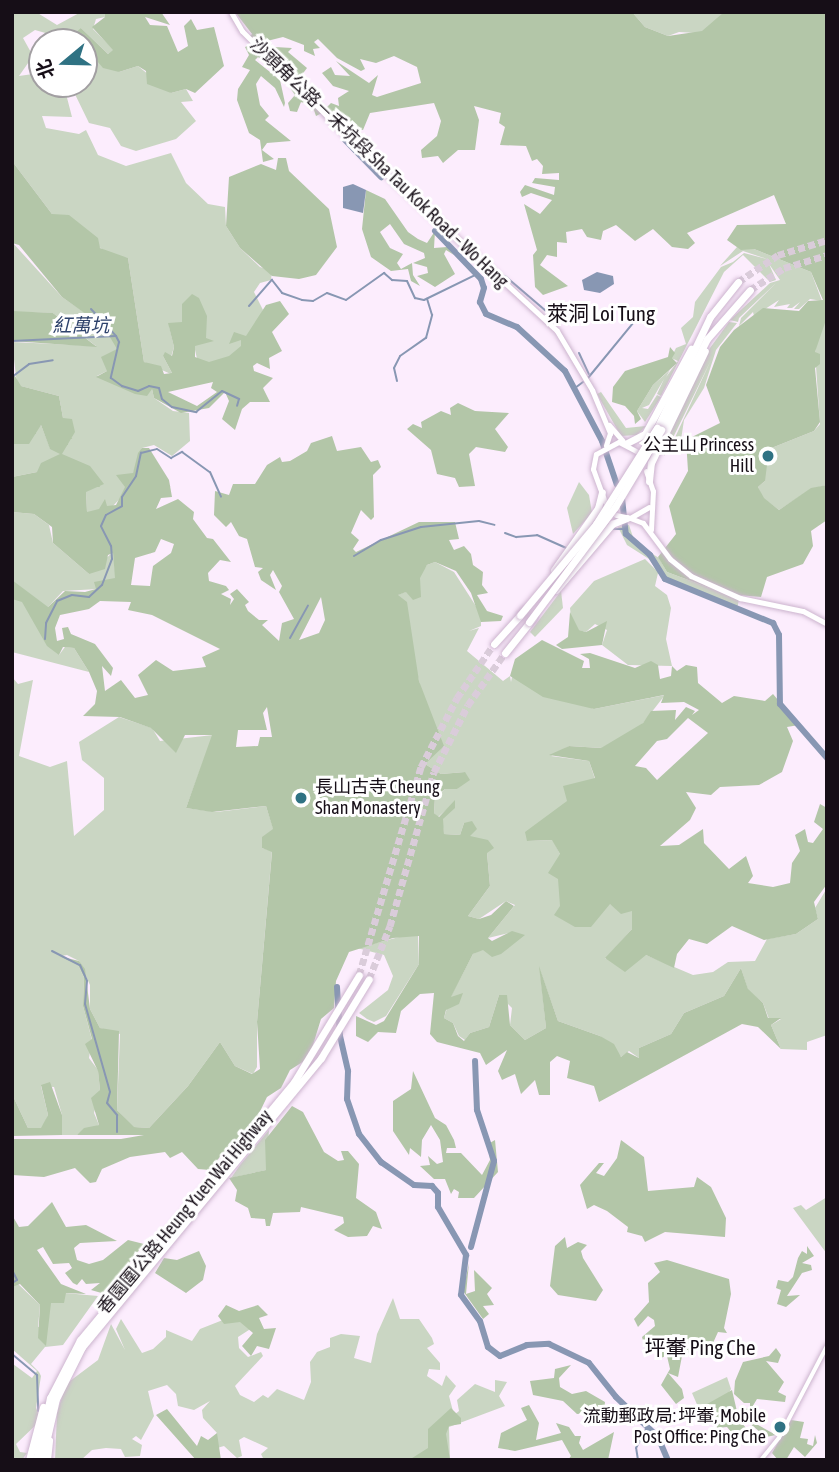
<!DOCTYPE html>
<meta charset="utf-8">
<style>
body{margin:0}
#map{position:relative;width:839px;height:1472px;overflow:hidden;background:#fcedfd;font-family:"Asap Condensed","Noto Sans SC",sans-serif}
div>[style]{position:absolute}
.green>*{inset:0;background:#cad6c3}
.forest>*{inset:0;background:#b3c6a8}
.water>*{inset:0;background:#8897b3}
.stream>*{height:2px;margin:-1px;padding:0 1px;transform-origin:1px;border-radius:1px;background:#8897b3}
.river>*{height:6px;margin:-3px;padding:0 3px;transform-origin:3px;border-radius:3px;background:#8897b3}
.highway-tunnel>*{height:7px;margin-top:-3.5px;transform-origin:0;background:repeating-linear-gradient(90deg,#daccda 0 7px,transparent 0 10.5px)}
.roads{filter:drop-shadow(0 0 2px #ccb4ce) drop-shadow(0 0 2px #ccb4ce)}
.minor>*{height:3.5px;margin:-1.75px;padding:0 1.75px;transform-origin:1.75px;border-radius:1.75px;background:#fff}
.major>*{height:5px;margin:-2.5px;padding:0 2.5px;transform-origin:2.5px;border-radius:2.5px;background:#fff}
.highway>*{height:7px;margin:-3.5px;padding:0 3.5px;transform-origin:3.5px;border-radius:3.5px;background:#fff}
.bridges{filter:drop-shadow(0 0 2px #ccb4ce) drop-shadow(0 0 2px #ccb4ce)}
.highway-bridge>*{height:7px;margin:-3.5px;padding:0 3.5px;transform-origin:3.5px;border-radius:3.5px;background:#fff}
.dots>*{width:19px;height:19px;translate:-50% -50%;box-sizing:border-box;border:4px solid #fff;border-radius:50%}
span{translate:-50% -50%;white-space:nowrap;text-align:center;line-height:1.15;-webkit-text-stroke:6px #fff;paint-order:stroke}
.street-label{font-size:18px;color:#160e17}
.poi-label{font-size:18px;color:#160e17}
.right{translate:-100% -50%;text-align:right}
.left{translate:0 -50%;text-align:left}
.water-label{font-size:19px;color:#2f436c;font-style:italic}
.quarter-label{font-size:21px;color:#160e17}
.frame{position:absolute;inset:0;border:14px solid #160e17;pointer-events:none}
.north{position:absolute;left:28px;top:28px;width:70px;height:70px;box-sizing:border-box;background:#fff;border:2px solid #a29fa2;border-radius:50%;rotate:251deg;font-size:19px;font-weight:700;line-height:28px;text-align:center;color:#160e17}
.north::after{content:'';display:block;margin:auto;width:24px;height:32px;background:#2f7283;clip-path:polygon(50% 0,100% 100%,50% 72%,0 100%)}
</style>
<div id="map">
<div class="green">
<div style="clip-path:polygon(12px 12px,36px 12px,57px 25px,81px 12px,104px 12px,105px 17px,96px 19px,93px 29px,114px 50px,108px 54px,81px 28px,82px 42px,58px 42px,56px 36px,35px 30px,23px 38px,33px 56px,19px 76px,40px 73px,42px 84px,59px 84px,65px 90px,72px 117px,42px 116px,46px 128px,79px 134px,86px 130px,98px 155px,126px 166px,171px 153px,186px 183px,208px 204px,225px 207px,226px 226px,240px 248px,260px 267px,272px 271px,271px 280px,260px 283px,254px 292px,263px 310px,244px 348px,219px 363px,198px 363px,187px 315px,184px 324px,169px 326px,174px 347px,171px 357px,163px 356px,173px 375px,144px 362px,128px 258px,112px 256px,52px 214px,12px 161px)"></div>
<div style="clip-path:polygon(632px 12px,724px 12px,709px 28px,712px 34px,679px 32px,668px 36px,645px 27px)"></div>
<div style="clip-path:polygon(84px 44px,119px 72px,138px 66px,171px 93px,186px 89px,193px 101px,181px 102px,196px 121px,176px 139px,136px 151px,121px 146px,110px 128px,89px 123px,70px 84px,84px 84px)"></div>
<div style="clip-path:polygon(12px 242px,62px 297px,104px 326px,120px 349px,107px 371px,97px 376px,152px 389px,154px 398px,173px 411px,189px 413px,190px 441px,172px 456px,154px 445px,142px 448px,127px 491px,112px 507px,87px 514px,86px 492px,37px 472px,12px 477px,12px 443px,41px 425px,50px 448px,63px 418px,59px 396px,17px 385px,12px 342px,96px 346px,53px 313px,12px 312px)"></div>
<div style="clip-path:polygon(737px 247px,754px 249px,811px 272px,822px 301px,810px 299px,799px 309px,794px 309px,800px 302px,792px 308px,787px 308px,790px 304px,774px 307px,779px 300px,754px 316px,753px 312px,739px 326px,741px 318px,776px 283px,739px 318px,738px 322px,730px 320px,770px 283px,780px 280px,769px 264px,776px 280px,770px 282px,743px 255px,724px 272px,661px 396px,657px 394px,664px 379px,649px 405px,642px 408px,648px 409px,657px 395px,661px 397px,645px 422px,637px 411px,653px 385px,670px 370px,666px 377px,678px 361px,671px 358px,676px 348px,686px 344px,681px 328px,693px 317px,695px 302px,721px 267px,733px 262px,744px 253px,767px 259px,743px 251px,720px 266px)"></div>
<div style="clip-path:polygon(827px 319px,827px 485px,811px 489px,779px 510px,763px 498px,758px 487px,765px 481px,763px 466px,769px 449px,814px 431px,820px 424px,815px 352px,820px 327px)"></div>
<div style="clip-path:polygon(729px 322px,737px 323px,716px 350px,704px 388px,684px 420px,681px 440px,672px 444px,711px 360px,664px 456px,665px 442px,710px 348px)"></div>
<div style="clip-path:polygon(601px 392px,626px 428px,646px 426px,637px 435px,621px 436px,597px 394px)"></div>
<div style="clip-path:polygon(579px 482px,589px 495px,592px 513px,573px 534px,567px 508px)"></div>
<div style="clip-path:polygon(12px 512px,34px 514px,49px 525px,53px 543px,89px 574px,113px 552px,116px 579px,98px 589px,63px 591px,48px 607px,59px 655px,65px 647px,74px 648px,89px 672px,12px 652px)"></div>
<div style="clip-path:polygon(629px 525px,635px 543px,659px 558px,667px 572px,739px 599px,737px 610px,668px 583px,658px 573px,655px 586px,667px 595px,671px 608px,666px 639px,672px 666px,628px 665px,602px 645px,607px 630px,595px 624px,586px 632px,578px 630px,571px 618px,570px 608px,594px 581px,645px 559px,656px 570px,649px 559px,627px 545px,618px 527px)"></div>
<div style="clip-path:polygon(435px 562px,454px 572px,481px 614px,481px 626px,469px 631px,479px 628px,467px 651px,503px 681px,510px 676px,511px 682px,512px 677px,594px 709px,665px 695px,640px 727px,602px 748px,569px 746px,551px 756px,589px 761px,595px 779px,527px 834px,527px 841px,553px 840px,560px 854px,560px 906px,610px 904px,632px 911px,632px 929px,605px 959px,646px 955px,693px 975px,713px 972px,728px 962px,755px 961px,767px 939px,796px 934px,818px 919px,815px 908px,827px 888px,827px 1035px,807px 1042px,807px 1050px,781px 1049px,771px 1025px,781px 1019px,769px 1019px,763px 1003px,748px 990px,741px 968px,724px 996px,684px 1013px,671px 1034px,639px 1048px,643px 1056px,639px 1058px,629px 1051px,621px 1057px,600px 1036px,558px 1021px,540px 970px,546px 1028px,525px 1040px,510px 1025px,512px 1008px,499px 995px,489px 1027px,470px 1033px,465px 1040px,459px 1036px,453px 1023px,444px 1018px,450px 998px,473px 954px,513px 932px,488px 938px,515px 905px,506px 901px,479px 919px,468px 916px,490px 886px,487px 853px,469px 836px,464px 823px,460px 835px,444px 834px,442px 820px,454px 803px,438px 817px,434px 813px,435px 798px,445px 789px,457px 789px,465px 772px,441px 774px,425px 764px,430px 757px,420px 685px,397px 595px,408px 591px,427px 565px)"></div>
<div style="clip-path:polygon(561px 591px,563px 608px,535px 637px,530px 632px)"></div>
<div style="clip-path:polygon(12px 677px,18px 684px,33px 680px,19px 756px,50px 767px,67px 761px,74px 836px,104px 810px,104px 778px,82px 760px,79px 742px,119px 717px,152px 728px,160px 741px,213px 735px,186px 808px,216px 812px,266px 806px,274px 831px,262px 848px,272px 851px,257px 1022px,257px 1067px,253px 1074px,235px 1066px,220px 1042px,188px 1086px,149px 1128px,133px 1127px,117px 1110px,120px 1034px,100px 1028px,90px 1009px,90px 985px,79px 961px,67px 955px,61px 956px,78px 965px,84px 977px,83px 1006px,92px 1040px,89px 1058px,98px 1070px,100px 1090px,94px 1113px,99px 1125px,77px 1135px,62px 1135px,62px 1115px,54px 1087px,41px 1086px,48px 1115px,42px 1129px,28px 1128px,12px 1094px)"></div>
<div style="clip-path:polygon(403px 936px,418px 936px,419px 964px,386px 1016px,374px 1022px,367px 1019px,359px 1013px,388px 990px,393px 976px,384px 955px,357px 948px)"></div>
<div style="clip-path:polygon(269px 1130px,266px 1170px,231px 1178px,240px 1165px)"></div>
<div style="clip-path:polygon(827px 1197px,827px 1254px,793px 1208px,801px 1205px,806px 1210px)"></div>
<div style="clip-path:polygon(17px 1283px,40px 1305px,38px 1327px,46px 1326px,50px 1302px,65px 1293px,98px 1296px,63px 1345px,45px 1347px,31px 1364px,39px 1372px,41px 1376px,36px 1408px,41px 1420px,16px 1444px,20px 1452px,27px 1453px,22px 1460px,12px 1460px,12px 1356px,13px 1364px,32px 1378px,37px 1371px,12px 1349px,12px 1287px)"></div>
<div style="clip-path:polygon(393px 1298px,400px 1319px,419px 1319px,432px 1338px,434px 1344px,427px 1348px,440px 1363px,440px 1370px,429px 1369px,427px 1376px,442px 1386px,446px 1375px,456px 1386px,449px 1396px,454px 1415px,459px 1411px,457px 1400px,475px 1384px,495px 1392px,495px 1380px,507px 1382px,499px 1396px,505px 1406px,449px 1427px,450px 1460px,264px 1460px,261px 1454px,268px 1448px,244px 1437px,239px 1440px,242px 1456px,237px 1458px,224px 1446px,217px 1448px,217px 1433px,203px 1418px,202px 1410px,210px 1401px,194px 1410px,178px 1406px,176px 1394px,167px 1385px,148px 1391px,154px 1416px,141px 1440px,136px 1436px,132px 1439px,142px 1445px,140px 1456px,125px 1457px,121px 1449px,106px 1448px,92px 1450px,81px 1460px,55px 1460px,57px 1413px,66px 1384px,98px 1360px,111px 1324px,125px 1350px,116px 1329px,121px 1319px,142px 1353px,153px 1349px,166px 1337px,166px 1330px,192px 1341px,200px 1329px,233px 1316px,252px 1328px,238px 1337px,239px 1348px,248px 1357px,261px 1352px,263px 1356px,235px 1386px,240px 1395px,254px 1402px,263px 1395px,268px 1398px,277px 1389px,304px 1400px,311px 1382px,310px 1362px,317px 1352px,330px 1347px,330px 1338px,341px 1334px,360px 1336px,354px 1358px,371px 1363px,377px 1334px)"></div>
<div style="clip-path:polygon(727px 1377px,731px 1389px,727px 1396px,699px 1409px,692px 1393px)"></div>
</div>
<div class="forest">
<div style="clip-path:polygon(104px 12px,161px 12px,170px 25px,145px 17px,150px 25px,167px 26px,178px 52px,188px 46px,184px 26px,191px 19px,197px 30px,214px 27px,224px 66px,195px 93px,186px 89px,171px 93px,147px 84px,146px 71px,138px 66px,119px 72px,103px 68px,74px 34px,81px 28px,108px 54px,113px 50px,92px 27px,105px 17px)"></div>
<div style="clip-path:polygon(235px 12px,632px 12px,645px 27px,668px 36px,702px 31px,724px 12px,827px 12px,827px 317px,815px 352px,820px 354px,820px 364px,815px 368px,820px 422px,814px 431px,769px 449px,765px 481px,758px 487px,764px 498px,779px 510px,811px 488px,827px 485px,827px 520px,811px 531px,813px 546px,803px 564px,767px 577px,761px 597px,726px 594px,667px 572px,658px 557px,676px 534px,669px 506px,688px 471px,686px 440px,720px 423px,706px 385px,720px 347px,734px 330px,763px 308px,799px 311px,808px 301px,823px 300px,811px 272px,754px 249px,741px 250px,727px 240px,737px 225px,786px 224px,774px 195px,687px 233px,695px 243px,688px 249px,672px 247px,653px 229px,635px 241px,616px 225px,603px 231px,601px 240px,587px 237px,582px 229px,566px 232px,567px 243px,557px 242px,557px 257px,547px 255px,540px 265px,568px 286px,543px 295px,535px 287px,533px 255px,537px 250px,524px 204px,540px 214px,552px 200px,531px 193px,522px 197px,520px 192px,525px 185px,554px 195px,555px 187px,532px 183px,535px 178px,559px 180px,559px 173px,542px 174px,543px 166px,537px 159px,532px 161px,526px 146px,500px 145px,505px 127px,499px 123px,501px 113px,474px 106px,479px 120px,475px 150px,458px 150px,443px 163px,438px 156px,422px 158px,421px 150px,437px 136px,441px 121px,434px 103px,370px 113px,363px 130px,353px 129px,356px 135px,326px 108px,331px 103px,339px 106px,338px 98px,349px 91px,333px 86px,322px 73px,331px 67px,335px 75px,350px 76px,336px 61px,369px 83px,378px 75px,372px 95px,377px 97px,421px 83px,417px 67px,394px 56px,376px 63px,360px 59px,365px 69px,361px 71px,337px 58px,318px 39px,314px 42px,320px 48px,313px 49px,315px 56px,304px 51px,304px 45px,283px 37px,267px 41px,271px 55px,249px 37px,252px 34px)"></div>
<div style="clip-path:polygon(252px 44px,322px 113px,316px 116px,313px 107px,301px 102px,297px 112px,290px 111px,288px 103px,295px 95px,280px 74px,258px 57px,255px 60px,280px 80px,285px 103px,284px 107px,275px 88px,261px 76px,256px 84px,260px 105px,269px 116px,265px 120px,291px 141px,267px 143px,262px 150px,274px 159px,263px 162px,260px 140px,249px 133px,237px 100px,238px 89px,250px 70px,242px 67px,249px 55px,245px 47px)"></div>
<div style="clip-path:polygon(275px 47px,292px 48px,288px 52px,307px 68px,301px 76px,306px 86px,303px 90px,278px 60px,282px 54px)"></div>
<div style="clip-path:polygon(278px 158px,286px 158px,289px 171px,329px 209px,337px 247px,316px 275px,299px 279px,272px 276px,240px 248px,226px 226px,229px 177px,261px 164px,276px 170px)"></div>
<div style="clip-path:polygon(evenodd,12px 161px,52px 214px,69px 215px,98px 238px,100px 248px,128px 258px,144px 362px,161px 366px,164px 374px,172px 373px,163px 356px,165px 352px,172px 356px,174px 347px,168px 323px,182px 322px,182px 304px,192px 294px,199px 298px,207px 316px,206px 338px,214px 341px,195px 346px,195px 357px,209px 362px,229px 356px,241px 346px,241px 340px,229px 344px,234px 332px,246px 336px,266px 305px,280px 301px,289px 314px,272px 332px,282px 351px,269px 358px,270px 369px,257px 363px,253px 366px,254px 371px,273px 378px,263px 388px,270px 402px,250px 402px,242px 409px,235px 430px,222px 419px,229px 401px,225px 392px,209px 408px,181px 413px,154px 398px,152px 389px,147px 396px,135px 394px,96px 377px,107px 371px,101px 357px,117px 349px,104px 327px,62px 297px,19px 245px,12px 243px,12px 161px,213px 382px,211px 388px,217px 392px,197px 406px,168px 392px,213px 382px)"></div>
<div style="clip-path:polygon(366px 190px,385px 199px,408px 232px,418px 239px,427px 243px,435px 231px,434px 248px,447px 247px,454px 255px,446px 250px,444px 254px,455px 274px,435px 287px,417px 276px,428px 273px,427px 267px,413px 263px,425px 258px,424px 253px,404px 244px,390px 224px,380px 232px,390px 248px,403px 254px,397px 263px,401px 269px,412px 263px,413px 275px,420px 286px,411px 281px,408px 269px,391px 271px,371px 257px,362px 229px)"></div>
<div style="clip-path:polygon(12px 311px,53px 313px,97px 347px,12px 341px)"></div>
<div style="clip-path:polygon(670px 347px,675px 353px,672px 358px,677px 363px,653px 385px,637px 411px,641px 419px,635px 424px,634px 416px,625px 406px,612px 402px,613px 387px,625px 371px,668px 357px)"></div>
<div style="clip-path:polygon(evenodd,12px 371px,21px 386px,59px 396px,63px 418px,72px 419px,75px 432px,62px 454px,90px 466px,104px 484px,86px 492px,87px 512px,99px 509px,105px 499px,107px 506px,116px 505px,125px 487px,116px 475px,133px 473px,138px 453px,142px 448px,149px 448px,169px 480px,172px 497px,161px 498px,156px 509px,178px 499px,194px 512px,193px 519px,207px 538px,213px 539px,231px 562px,220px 560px,208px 573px,209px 581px,226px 586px,229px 590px,221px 594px,231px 599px,230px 605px,234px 599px,230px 594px,237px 589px,249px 602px,245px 605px,248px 611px,259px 620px,268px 620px,262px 625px,279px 641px,282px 623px,294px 619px,279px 592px,282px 586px,273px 570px,270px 575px,276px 590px,261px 580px,258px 572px,263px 568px,255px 567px,247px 539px,239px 536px,231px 522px,226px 527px,214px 515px,215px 491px,229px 495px,233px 484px,255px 484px,267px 465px,280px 457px,282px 462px,290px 461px,307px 451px,311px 443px,332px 436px,337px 451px,361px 447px,371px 462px,378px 460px,381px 467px,373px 475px,374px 517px,371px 520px,361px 510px,351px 533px,359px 540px,353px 549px,356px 552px,419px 522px,455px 522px,459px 539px,449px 540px,454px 550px,464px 546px,471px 554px,473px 565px,483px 572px,482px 585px,488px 593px,477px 595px,487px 611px,503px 616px,501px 621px,481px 622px,471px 593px,456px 571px,435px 562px,427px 565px,420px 578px,421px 597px,413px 600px,406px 592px,398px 595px,407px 602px,419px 681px,444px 746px,425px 764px,441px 774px,465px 772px,470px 780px,457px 789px,445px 789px,435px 797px,434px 813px,439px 817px,455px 800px,455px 808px,443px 819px,444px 834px,460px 835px,464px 823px,472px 821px,477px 829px,470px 836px,488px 840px,494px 848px,487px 853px,490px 886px,468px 916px,479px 919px,491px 915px,506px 901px,514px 906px,488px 938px,492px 941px,512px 931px,525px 935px,501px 954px,492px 957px,483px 950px,473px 954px,451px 997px,463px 993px,459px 1004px,446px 1010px,444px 1018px,453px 1023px,458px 1036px,464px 1041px,470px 1033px,489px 1027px,499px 995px,507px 995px,510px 1025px,525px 1040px,546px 1028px,539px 966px,558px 1021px,600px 1036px,614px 1044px,621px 1057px,627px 1052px,639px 1058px,639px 1048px,671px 1034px,684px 1013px,724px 996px,741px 968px,748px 989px,763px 1003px,768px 1018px,781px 1018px,771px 1025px,781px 1049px,758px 1027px,742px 1024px,599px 1102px,594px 1086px,567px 1078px,570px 1061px,557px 1056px,550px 1062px,550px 1095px,539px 1095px,535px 1080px,521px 1094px,515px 1074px,502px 1080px,498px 1071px,507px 1050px,486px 1065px,480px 1053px,437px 1042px,430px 1034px,434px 993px,420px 994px,401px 1011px,396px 1033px,378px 1032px,368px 1042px,356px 1036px,356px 1016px,376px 1025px,384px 1021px,419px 964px,419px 936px,393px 938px,349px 952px,336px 981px,334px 1008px,321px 1019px,309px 1058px,290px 1070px,281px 1088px,267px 1097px,252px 1128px,222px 1154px,210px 1170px,198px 1169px,182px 1152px,170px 1158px,165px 1152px,130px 1157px,102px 1169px,96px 1182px,90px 1183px,75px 1168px,44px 1177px,12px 1175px,12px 1139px,121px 1139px,144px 1135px,77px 1135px,84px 1128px,99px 1125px,91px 1098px,100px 1090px,98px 1071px,85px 1044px,92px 1039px,83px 1006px,84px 977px,78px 965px,59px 956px,79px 961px,85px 969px,90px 1009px,100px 1028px,119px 1031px,117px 1110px,134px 1127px,149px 1128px,188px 1086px,220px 1042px,235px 1066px,252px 1074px,260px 1069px,257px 1022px,272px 852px,262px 848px,262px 837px,273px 829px,266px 806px,212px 812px,186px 808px,212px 735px,185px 735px,176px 753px,151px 728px,120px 717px,83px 716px,95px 704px,97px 691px,89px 672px,74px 648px,63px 647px,59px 655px,47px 646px,22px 602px,12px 599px,12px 580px,48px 607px,65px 591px,85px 592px,96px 589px,94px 582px,115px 578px,113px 553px,108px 555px,105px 569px,89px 574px,53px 543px,52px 527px,34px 514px,12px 512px,12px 477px,37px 472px,41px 463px,60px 454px,50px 449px,41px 425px,29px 444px,12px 444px,12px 371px,161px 539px,174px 544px,171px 553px,153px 566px,150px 586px,131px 585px,135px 558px,155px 552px,161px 539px,12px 371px,321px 597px,325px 620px,319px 633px,299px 640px,321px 597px,12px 371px,100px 601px,131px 602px,128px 610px,152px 615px,220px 649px,202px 657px,206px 667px,173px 671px,156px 660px,138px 675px,148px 695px,135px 698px,121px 680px,105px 691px,102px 666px,111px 676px,113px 668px,95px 644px,71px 634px,68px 627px,62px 628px,64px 639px,57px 641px,55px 628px,60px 615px,89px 609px,100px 601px,12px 371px,267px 707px,272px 737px,260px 737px,258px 746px,236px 747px,238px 730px,267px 730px,263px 713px,267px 707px)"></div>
<div style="clip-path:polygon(458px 403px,475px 411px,509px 413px,495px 429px,508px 447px,505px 452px,476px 447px,469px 454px,475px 486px,459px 487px,455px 478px,437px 474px,431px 450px,407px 429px,413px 424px,422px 428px,421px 422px,441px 411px,451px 415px,450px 408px)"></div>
<div style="clip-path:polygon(570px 612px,579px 630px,586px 632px,607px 621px,602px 645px,562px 649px,556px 645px,568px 637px)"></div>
<div style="clip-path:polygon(evenodd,542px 640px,584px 661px,582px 668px,590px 668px,589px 659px,580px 654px,590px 653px,635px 668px,651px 661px,658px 665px,660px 679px,671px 676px,672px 666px,677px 671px,686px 665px,697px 667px,698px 683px,722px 703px,734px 696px,765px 701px,773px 694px,799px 725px,787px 727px,793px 741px,782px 772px,759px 785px,720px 787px,711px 795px,686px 792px,696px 808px,690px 820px,660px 846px,679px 845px,703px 829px,704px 843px,729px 869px,746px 856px,753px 876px,748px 883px,773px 887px,790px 883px,792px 863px,800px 851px,795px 835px,805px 829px,808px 842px,813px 843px,823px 829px,814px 822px,820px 804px,827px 808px,827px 884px,814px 902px,818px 919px,796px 934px,764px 940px,732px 926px,707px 944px,689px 939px,677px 954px,674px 968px,646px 955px,625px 972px,605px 958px,632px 929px,632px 911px,621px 914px,610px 904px,591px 927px,575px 927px,554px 915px,560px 906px,558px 879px,548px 873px,560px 854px,552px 840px,527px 841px,525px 832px,567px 801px,563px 786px,595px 778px,589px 761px,549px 755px,569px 746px,601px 748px,643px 723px,651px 711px,676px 710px,675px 720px,686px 707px,695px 711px,692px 715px,699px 710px,684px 702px,661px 703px,664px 695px,594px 709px,543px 697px,510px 676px,515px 659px,542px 640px,688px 718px,708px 733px,657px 780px,646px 768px,635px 766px,657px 741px,667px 739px,688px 718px)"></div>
<div style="clip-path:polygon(413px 1071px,435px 1118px,446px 1125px,454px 1140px,456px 1148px,447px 1148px,446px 1153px,461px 1153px,482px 1175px,490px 1160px,488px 1144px,495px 1140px,498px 1172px,474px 1198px,458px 1198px,459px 1192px,454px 1189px,451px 1194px,445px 1179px,434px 1179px,420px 1166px,430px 1165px,428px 1156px,437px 1164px,443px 1162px,440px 1140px,431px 1125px,422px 1140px,421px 1157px,410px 1148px,409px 1155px,393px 1131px,393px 1101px,411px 1089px)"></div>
<div style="clip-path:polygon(50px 1082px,62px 1115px,62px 1135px,12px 1136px,12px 1094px,28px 1128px,41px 1128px,48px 1115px,41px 1085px)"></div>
<div style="clip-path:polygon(292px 1106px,303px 1112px,324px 1152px,338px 1161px,344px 1160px,341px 1151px,348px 1151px,359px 1164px,356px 1198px,376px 1212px,382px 1229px,373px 1226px,367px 1236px,348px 1237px,334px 1230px,344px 1223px,343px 1217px,301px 1207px,300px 1212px,273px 1213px,270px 1226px,266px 1226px,265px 1219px,251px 1218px,248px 1208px,235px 1201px,237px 1190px,229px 1178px,266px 1170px,265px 1140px)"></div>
<div style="clip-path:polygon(621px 1140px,644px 1157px,648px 1191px,694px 1187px,697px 1177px,711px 1187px,726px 1218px,725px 1237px,665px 1232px,645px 1242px,642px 1236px,627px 1232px,628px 1227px,607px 1211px,594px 1205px,587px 1209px,580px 1185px,599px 1163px,604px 1163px,596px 1173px,604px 1176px,617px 1158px)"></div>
<div style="clip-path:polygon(52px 1202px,66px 1227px,86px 1225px,117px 1241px,80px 1243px,74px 1248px,77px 1260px,89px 1264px,103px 1260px,128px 1240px,144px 1244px,105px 1294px,91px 1290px,100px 1283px,86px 1284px,82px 1279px,77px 1285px,73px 1283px,65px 1273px,72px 1268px,69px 1263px,53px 1264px,43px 1247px,37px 1250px,61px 1284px,86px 1294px,66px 1293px,64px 1303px,51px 1303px,46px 1346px,38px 1338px,40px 1305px,20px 1284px,12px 1287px,12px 1215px,19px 1227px,28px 1226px)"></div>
<div style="clip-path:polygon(565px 1237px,567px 1248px,578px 1242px,587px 1245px,581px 1251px,583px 1258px,603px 1290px,596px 1301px,558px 1295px,550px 1286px,555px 1246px)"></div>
<div style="clip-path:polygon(807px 1246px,814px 1256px,802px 1263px,811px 1265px,812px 1270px,802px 1273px,787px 1296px,800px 1295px,786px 1307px,777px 1304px,781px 1290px,776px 1288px,778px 1280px,788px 1282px,793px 1277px,798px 1258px,802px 1251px,807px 1254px)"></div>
<div style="clip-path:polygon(199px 1251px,206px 1266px,203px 1280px,186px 1293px,155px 1273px,164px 1258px,177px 1260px)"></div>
<div style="clip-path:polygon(667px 1260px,729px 1279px,731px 1294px,724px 1328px,727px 1333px,718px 1332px,713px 1343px,682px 1356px,678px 1377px,668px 1373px,682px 1389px,684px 1398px,676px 1404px,661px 1385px,670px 1369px,667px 1356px,660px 1358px,652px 1341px,646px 1351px,642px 1337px,655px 1326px,654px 1320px,648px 1316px,638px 1327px,634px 1319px,649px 1302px,648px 1283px,660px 1272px,654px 1263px)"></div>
<div style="clip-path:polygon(469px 1263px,466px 1294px,475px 1291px,474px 1270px,492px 1288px,487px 1294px,494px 1305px,483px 1306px,489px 1314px,483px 1319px,463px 1291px)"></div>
<div style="clip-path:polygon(226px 1305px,239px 1311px,258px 1305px,268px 1315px,259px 1318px,264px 1329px,276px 1328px,269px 1349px,257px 1346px,251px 1356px,242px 1346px,253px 1333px,240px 1322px,224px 1324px,218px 1316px)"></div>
<div style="clip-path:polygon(776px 1348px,781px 1355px,778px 1363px,766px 1361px,784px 1382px,778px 1392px,786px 1396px,785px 1402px,757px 1399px,748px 1414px,749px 1420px,776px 1435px,766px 1437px,743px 1418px,740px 1408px,750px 1409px,750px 1403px,744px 1403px,734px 1394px,735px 1381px,743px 1362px,769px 1356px)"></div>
<div style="clip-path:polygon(571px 1365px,559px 1378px,560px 1387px,572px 1394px,586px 1391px,605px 1402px,604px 1412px,577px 1414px,563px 1401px,533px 1395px,530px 1381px,554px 1378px,555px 1369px)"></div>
<div style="clip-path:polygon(732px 1390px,739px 1420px,747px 1429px,736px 1438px,727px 1427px,717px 1428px,714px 1418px,705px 1417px,700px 1408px)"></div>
<div style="clip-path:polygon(529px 1405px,539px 1423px,536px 1440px,561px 1433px,556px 1423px,569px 1427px,575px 1436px,581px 1436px,579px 1443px,583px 1450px,614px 1432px,608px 1460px,568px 1460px,571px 1456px,562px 1440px,515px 1451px,498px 1448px,501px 1433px,527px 1420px,521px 1408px)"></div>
<div style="clip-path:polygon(451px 1408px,461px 1418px,461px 1424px,449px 1426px,446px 1434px,450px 1460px,409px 1460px,428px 1448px,428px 1429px)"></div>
<div style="clip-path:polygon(167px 1409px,197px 1446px,201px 1436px,208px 1440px,217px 1433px,221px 1460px,196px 1460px,156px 1415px)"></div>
<div style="clip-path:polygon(791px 1420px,804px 1422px,800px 1438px,808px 1439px,807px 1444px,813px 1446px,815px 1435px,817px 1443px,805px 1457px,794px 1447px,786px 1460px,778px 1460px,772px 1453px)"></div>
</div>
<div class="water">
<div style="clip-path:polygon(353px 184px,366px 190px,363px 213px,343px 208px,343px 187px)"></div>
<div style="clip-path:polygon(597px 272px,613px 276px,614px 284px,600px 293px,584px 290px,582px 280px)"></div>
</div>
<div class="stream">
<div style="left:505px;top:276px;width:72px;rotate:40.5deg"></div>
<div style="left:249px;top:306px;width:35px;rotate:-49deg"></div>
<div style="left:272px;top:280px;width:16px;rotate:52deg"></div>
<div style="left:282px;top:293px;width:21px;rotate:19deg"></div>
<div style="left:302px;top:300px;width:11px;rotate:5deg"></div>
<div style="left:313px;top:301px;width:16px;rotate:-30deg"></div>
<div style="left:327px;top:293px;width:20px;rotate:20deg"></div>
<div style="left:346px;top:300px;width:47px;rotate:-35.4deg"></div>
<div style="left:384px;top:273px;width:11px;rotate:41deg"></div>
<div style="left:392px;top:280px;width:15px;rotate:4deg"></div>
<div style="left:407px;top:281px;width:19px;rotate:65deg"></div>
<div style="left:415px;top:298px;width:9px;rotate:13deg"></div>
<div style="left:424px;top:300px;width:59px;rotate:-26.1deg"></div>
<div style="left:91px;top:309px;width:37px;rotate:47deg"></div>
<div style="left:12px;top:341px;width:104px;rotate:-2.8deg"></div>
<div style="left:116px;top:336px;width:7px;rotate:63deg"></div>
<div style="left:119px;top:342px;width:37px;rotate:103deg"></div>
<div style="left:111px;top:378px;width:14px;rotate:36deg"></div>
<div style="left:122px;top:386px;width:17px;rotate:17deg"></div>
<div style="left:138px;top:391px;width:12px;rotate:-24deg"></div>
<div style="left:149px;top:386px;width:10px;rotate:11deg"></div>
<div style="left:159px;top:388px;width:11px;rotate:75deg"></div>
<div style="left:162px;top:399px;width:13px;rotate:39deg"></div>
<div style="left:172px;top:407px;width:25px;rotate:12deg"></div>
<div style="left:196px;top:412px;width:33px;rotate:-39deg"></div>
<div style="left:222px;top:391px;width:19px;rotate:25deg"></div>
<div style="left:239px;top:399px;width:7px;rotate:106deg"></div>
<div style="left:579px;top:353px;width:23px;rotate:65deg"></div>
<div style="left:12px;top:377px;width:21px;rotate:-37deg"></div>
<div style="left:29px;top:364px;width:24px;rotate:-9deg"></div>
<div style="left:588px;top:378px;width:71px;rotate:-50.7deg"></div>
<div style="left:397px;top:381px;width:13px;rotate:-103deg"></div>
<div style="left:394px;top:368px;width:13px;rotate:-63deg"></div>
<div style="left:400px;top:356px;width:32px;rotate:-35deg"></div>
<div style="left:426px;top:338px;width:24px;rotate:-75deg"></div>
<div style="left:432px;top:315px;width:17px;rotate:-107deg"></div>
<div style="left:575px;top:388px;width:10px;rotate:-37deg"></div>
<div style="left:612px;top:529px;width:13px"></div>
<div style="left:505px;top:533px;width:12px;rotate:20deg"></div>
<div style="left:516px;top:537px;width:21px;rotate:-5deg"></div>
<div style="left:537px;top:535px;width:32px;rotate:24deg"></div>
<div style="left:354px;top:556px;width:31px;rotate:-31deg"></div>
<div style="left:381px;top:540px;width:42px;rotate:-18deg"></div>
<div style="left:421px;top:527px;width:58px;rotate:-5.9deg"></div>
<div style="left:479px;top:521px;width:16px;rotate:14deg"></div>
<div style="left:290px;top:638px;width:37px;rotate:-61deg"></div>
<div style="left:45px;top:639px;width:16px;rotate:-86deg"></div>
<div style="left:46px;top:623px;width:25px;rotate:-63deg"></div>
<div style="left:57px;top:601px;width:16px;rotate:-22deg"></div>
<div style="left:72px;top:595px;width:17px;rotate:7deg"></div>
<div style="left:89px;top:597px;width:18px;rotate:-43deg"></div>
<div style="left:102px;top:585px;width:28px;rotate:-69deg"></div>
<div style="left:112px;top:559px;width:13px;rotate:-94deg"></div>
<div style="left:111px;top:546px;width:22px;rotate:-117deg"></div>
<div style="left:101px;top:526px;width:12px;rotate:-66deg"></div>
<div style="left:106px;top:515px;width:18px;rotate:-29deg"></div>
<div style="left:122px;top:506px;width:9px;rotate:-90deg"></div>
<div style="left:122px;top:497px;width:25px;rotate:-56deg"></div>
<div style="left:136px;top:476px;width:24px;rotate:-78deg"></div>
<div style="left:141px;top:453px;width:16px;rotate:-14deg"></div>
<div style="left:157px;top:449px;width:17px;rotate:33deg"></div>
<div style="left:171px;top:458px;width:13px;rotate:-29deg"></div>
<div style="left:182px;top:452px;width:34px;rotate:36deg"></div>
<div style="left:210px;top:472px;width:27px;rotate:66deg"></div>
<div style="left:52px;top:951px;width:31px;rotate:27deg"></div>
<div style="left:80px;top:965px;width:17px;rotate:66deg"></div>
<div style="left:87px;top:981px;width:23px;rotate:95deg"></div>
<div style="left:85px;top:1004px;width:91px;rotate:74.1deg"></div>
<div style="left:110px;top:1092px;width:11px;rotate:105deg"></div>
<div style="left:107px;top:1103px;width:16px;rotate:50deg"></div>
<div style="left:117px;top:1115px;width:17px;rotate:90deg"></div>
<div style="left:12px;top:1270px;width:11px;rotate:63deg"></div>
<div style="left:17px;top:1280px;width:6px;rotate:149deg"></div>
<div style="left:12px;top:1354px;width:33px;rotate:40deg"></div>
<div style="left:37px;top:1375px;width:36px;rotate:88deg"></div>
<div style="left:638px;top:1460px;width:12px;rotate:-99deg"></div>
<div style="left:636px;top:1448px;width:24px;rotate:-62deg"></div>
</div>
<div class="river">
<div style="left:345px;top:140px;width:52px;rotate:45.8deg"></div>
<div style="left:435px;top:231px;width:66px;rotate:46.2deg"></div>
<div style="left:481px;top:279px;width:9px;rotate:72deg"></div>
<div style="left:484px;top:288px;width:15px;rotate:106deg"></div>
<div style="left:480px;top:302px;width:13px;rotate:63deg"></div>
<div style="left:486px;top:314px;width:34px;rotate:23deg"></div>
<div style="left:517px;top:327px;width:65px;rotate:42.5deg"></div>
<div style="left:565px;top:371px;width:79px;rotate:62.1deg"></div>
<div style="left:602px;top:441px;width:46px;rotate:71.2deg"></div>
<div style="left:622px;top:498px;width:36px;rotate:84deg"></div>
<div style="left:626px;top:534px;width:32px;rotate:41deg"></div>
<div style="left:650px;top:555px;width:28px;rotate:58deg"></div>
<div style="left:665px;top:579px;width:117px;rotate:22.2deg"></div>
<div style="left:773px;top:623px;width:13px;rotate:63deg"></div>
<div style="left:779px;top:635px;width:69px;rotate:89.2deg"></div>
<div style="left:780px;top:704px;width:72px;rotate:49deg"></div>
<div style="left:337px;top:987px;width:49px;rotate:86.5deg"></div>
<div style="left:340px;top:1036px;width:36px;rotate:77deg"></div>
<div style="left:348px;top:1071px;width:28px;rotate:92deg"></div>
<div style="left:347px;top:1099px;width:37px;rotate:71deg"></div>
<div style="left:359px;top:1134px;width:36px;rotate:52deg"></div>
<div style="left:381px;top:1162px;width:40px;rotate:34.9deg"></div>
<div style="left:414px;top:1185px;width:18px;rotate:3deg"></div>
<div style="left:432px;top:1186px;width:9px;rotate:49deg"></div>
<div style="left:438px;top:1193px;width:14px;rotate:90deg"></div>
<div style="left:438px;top:1207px;width:56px;rotate:59.7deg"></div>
<div style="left:466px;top:1255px;width:40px;rotate:97.1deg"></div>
<div style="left:461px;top:1295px;width:32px;rotate:54deg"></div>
<div style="left:480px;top:1321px;width:27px;rotate:73deg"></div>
<div style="left:488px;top:1347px;width:15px;rotate:37deg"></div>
<div style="left:500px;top:1356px;width:29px;rotate:-22deg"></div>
<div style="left:527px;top:1345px;width:22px;rotate:-3deg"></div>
<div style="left:549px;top:1344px;width:44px;rotate:25.4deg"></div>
<div style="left:589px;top:1363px;width:43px;rotate:51.5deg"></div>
<div style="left:616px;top:1397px;width:58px;rotate:43.6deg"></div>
<div style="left:658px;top:1437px;width:25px;rotate:67deg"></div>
<div style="left:471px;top:1247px;width:89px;rotate:-75deg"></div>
<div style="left:494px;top:1161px;width:54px;rotate:-108.4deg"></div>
<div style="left:477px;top:1110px;width:49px;rotate:-92.3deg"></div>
</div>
<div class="highway-tunnel">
<div style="left:738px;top:282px;width:48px;rotate:-34deg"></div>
<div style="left:778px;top:255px;width:51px;rotate:-17deg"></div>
<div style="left:750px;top:290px;width:40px;rotate:-32.9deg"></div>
<div style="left:784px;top:268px;width:45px;rotate:-16.8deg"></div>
<div style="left:359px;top:975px;width:217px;rotate:-73.4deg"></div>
<div style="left:421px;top:767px;width:78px;rotate:-62.4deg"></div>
<div style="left:457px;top:698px;width:65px;rotate:-55.6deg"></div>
<div style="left:369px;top:979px;width:57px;rotate:-68.4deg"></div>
<div style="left:390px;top:926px;width:160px;rotate:-74.1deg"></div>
<div style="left:434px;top:772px;width:75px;rotate:-63.1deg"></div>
<div style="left:468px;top:705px;width:64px;rotate:-54.6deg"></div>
</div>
<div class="roads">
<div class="minor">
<div style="left:761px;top:1460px;width:28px;rotate:-51deg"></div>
<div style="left:779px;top:1438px;width:104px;rotate:-62.4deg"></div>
</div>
<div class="major">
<div style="left:231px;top:12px;width:22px;rotate:60deg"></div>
<div style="left:242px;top:31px;width:177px;rotate:45deg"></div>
<div style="left:367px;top:156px;width:258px;rotate:42.6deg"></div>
<div style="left:557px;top:331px;width:69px;rotate:59.3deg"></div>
<div style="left:592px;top:390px;width:47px;rotate:67.3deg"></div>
<div style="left:610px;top:433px;width:13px;rotate:108deg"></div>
<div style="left:609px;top:425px;width:21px;rotate:49deg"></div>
<div style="left:646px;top:471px;width:21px;rotate:71deg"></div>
<div style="left:653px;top:491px;width:39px;rotate:93deg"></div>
<div style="left:605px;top:502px;width:35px;rotate:-110deg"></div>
<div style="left:593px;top:469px;width:15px;rotate:-79deg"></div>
<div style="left:596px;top:454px;width:26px;rotate:-28deg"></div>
<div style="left:619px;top:442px;width:21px;rotate:28deg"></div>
<div style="left:616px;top:515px;width:14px;rotate:12deg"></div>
<div style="left:630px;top:518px;width:22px;rotate:-30deg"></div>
<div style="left:630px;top:518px;width:14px;rotate:21deg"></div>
<div style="left:643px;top:523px;width:45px;rotate:53.1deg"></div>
<div style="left:670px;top:559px;width:27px;rotate:39deg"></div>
<div style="left:691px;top:576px;width:54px;rotate:24.2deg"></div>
<div style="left:740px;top:598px;width:64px;rotate:11.7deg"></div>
<div style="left:803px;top:611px;width:27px;rotate:28deg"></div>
</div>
<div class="highway">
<div style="left:657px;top:428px;width:123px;rotate:-64.5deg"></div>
<div style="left:710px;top:317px;width:45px;rotate:-51.3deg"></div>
<div style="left:661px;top:430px;width:102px;rotate:-63.2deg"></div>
<div style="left:707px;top:339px;width:65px;rotate:-48.7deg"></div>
<div style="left:627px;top:443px;width:20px;rotate:-27deg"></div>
<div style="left:645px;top:434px;width:97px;rotate:-61.6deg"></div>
<div style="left:649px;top:481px;width:18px;rotate:-84deg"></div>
<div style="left:651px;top:463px;width:124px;rotate:-64.3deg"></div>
<div style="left:554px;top:570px;width:76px;rotate:-54.6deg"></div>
<div style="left:598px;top:508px;width:16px;rotate:-76deg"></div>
<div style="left:556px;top:590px;width:87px;rotate:-49.7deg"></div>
<div style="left:612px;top:524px;width:16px;rotate:-22deg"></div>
<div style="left:494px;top:644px;width:45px;rotate:-47.7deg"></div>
<div style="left:505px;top:653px;width:45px;rotate:-51.3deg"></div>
<div style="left:29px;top:1460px;width:55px;rotate:-75.2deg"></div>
<div style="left:36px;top:1460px;width:64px;rotate:-77.3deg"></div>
<div style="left:50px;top:1398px;width:65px;rotate:-62.7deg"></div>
<div style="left:80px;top:1340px;width:335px;rotate:-50.3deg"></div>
<div style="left:294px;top:1082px;width:125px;rotate:-58.7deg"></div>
<div style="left:42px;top:1460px;width:63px;rotate:-77.1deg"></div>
<div style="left:56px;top:1399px;width:58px;rotate:-63.4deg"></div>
<div style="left:82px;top:1347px;width:375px;rotate:-50.4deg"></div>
<div style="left:321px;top:1058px;width:92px;rotate:-58.7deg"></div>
<div style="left:47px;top:1460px;width:20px;rotate:-84deg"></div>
</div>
</div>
<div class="bridges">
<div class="highway-bridge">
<div style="left:520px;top:615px;width:119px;rotate:-50.1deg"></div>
<div style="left:596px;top:524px;width:114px;rotate:-57.6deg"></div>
<div style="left:529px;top:622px;width:144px;rotate:-53.2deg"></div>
<div style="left:615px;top:507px;width:90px;rotate:-59.1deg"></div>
</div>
</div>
<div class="dots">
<div style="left:768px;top:456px;background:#2f7283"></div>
<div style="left:301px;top:798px;background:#2f7283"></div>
<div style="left:780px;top:1427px;background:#2f7283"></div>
</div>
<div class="street-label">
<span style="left:379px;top:163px;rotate:44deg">沙頭角公路－禾坑段 Sha Tau Kok Road – Wo Hang</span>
<span style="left:185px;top:1212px;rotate:-50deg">香園圍公路 Heung Yuen Wai Highway</span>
</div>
<div class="poi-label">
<span class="right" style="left:754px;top:456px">公主山 Princess<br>Hill</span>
<span class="left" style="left:315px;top:798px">長山古寺 Cheung<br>Shan Monastery</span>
<span class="right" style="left:766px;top:1427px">流動郵政局: 坪輋, Mobile<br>Post Office: Ping Che</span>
</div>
<div class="water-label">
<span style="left:81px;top:326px">紅萬坑</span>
</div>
<div class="quarter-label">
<span style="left:601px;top:313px">萊洞 Loi Tung</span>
<span style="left:700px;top:1347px">坪輋 Ping Che</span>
</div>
<div class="frame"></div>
<div class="north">北</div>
</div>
